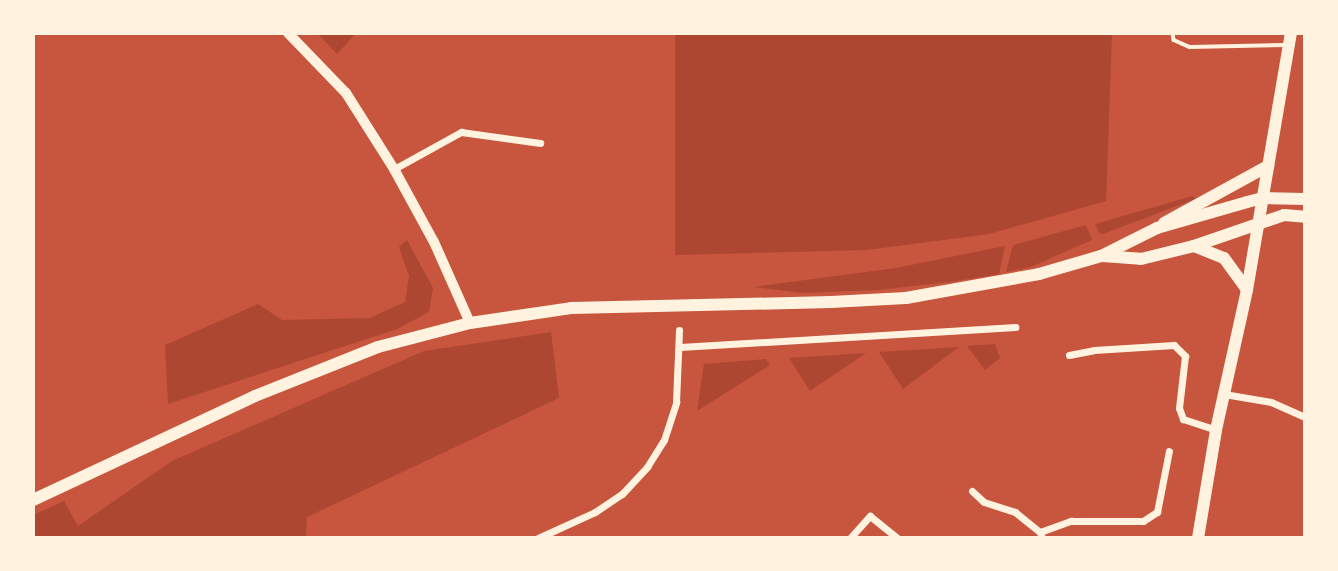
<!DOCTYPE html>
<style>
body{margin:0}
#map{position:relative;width:1338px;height:571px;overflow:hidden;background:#c8553d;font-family:Overpass,sans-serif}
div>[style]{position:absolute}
.green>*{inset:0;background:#ae4732}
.service>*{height:3.5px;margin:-1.75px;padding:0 1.75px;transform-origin:1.75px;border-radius:1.75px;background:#fff3e0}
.minor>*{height:7px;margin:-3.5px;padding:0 3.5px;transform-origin:3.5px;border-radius:3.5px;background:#fff3e0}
.tertiary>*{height:10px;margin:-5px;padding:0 5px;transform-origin:5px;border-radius:5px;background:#fff3e0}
.primary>*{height:12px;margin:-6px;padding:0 6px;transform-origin:6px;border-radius:6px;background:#fff3e0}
span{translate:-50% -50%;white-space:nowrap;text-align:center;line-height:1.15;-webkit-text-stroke:5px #fff3e0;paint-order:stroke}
.frame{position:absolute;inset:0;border:35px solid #fff3e0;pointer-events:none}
</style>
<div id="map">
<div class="green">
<div style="clip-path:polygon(317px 33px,356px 33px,337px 54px)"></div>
<div style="clip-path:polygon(675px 33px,1112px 33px,1106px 201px,989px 234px,867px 250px,675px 255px)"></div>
<div style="clip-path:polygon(1193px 196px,1195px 199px,1103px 234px,1099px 233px,1095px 224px)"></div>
<div style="clip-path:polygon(1086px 225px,1092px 240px,1031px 267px,1006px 272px,1013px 245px)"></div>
<div style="clip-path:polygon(407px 240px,433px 288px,429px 312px,397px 329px,168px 404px,165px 345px,258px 304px,282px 320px,370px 318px,405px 302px,409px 276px,399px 247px)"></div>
<div style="clip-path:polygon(1005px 246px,999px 274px,957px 281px,879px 290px,802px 293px,753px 287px,896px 268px)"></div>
<div style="clip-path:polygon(551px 332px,559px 398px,307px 517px,306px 538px,33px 538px,33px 515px,64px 501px,78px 526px,172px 461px,424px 351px)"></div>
<div style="clip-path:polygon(995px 344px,1000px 358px,985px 370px,967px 346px)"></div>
<div style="clip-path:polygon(959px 347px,903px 389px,879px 352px)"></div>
<div style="clip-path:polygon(866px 353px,810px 391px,789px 358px)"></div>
<div style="clip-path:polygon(766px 359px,770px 365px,697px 411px,704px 364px)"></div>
</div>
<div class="service">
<div style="left:1173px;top:33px;width:7px;rotate:82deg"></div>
<div style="left:1174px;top:40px;width:17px;rotate:24deg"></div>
<div style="left:1190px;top:47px;width:97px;rotate:-1.2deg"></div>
</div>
<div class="minor">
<div style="left:394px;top:169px;width:77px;rotate:-28.9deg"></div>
<div style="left:461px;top:132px;width:80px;rotate:7.9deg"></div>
<div style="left:680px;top:347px;width:336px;rotate:-3.4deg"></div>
<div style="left:1069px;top:355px;width:25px;rotate:-11deg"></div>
<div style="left:1094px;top:350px;width:80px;rotate:-3.6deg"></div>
<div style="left:1174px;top:345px;width:16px;rotate:45deg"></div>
<div style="left:1185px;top:356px;width:52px;rotate:96.6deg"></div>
<div style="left:1179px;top:408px;width:12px;rotate:70deg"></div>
<div style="left:1183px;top:419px;width:35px;rotate:18deg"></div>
<div style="left:1224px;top:394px;width:48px;rotate:9.7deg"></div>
<div style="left:1271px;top:402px;width:37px;rotate:24deg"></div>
<div style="left:972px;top:491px;width:16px;rotate:43deg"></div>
<div style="left:984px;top:502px;width:33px;rotate:18deg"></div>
<div style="left:1015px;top:512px;width:32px;rotate:39deg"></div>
<div style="left:1040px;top:532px;width:6px;rotate:72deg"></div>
<div style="left:1040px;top:532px;width:33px;rotate:-20deg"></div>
<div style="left:1071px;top:521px;width:72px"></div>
<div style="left:1143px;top:521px;width:17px;rotate:-33deg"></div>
<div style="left:1157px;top:512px;width:62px;rotate:-78.9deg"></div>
<div style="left:538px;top:538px;width:63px;rotate:-24.5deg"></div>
<div style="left:595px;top:512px;width:32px;rotate:-34deg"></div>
<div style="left:622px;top:494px;width:37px;rotate:-47deg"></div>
<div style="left:647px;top:467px;width:32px;rotate:-58deg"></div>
<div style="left:664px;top:440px;width:40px;rotate:-72deg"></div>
<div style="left:676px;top:402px;width:72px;rotate:-87.6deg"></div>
<div style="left:850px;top:538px;width:30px;rotate:-48deg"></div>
<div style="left:870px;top:516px;width:35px;rotate:39deg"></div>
</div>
<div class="tertiary">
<div style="left:288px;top:33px;width:83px;rotate:46deg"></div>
<div style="left:346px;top:93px;width:90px;rotate:57.7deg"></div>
<div style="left:394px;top:169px;width:83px;rotate:61.3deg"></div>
<div style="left:434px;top:242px;width:89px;rotate:66deg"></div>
</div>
<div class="primary">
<div style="left:1164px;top:223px;width:119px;rotate:-28.7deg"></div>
<div style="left:1194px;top:246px;width:32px;rotate:22deg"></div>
<div style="left:1224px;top:258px;width:39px;rotate:54deg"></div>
<div style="left:1102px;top:256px;width:39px;rotate:4deg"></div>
<div style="left:1141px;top:259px;width:55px;rotate:-13.8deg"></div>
<div style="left:1194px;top:246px;width:95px;rotate:-19deg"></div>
<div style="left:1284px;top:215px;width:21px;rotate:5deg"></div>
<div style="left:33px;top:500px;width:245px;rotate:-25.1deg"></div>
<div style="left:255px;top:396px;width:132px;rotate:-21.7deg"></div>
<div style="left:378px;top:347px;width:95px;rotate:-14.6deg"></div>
<div style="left:470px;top:323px;width:102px;rotate:-8.4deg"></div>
<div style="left:571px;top:308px;width:260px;rotate:-1.3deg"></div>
<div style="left:831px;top:302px;width:75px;rotate:-3.1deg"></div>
<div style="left:906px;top:298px;width:135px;rotate:-10.2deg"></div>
<div style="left:1039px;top:274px;width:65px;rotate:-16.2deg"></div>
<div style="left:1101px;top:256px;width:63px;rotate:-26.6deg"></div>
<div style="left:1157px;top:228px;width:94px;rotate:-16.1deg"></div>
<div style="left:1247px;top:202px;width:16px;rotate:-14deg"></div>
<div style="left:1263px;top:198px;width:42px;rotate:1.4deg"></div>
<div style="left:1198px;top:538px;width:109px;rotate:-80.5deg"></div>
<div style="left:1216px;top:430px;width:143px;rotate:-77.5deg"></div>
<div style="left:1247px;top:290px;width:261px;rotate:-80.3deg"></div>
</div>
<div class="frame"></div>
</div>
